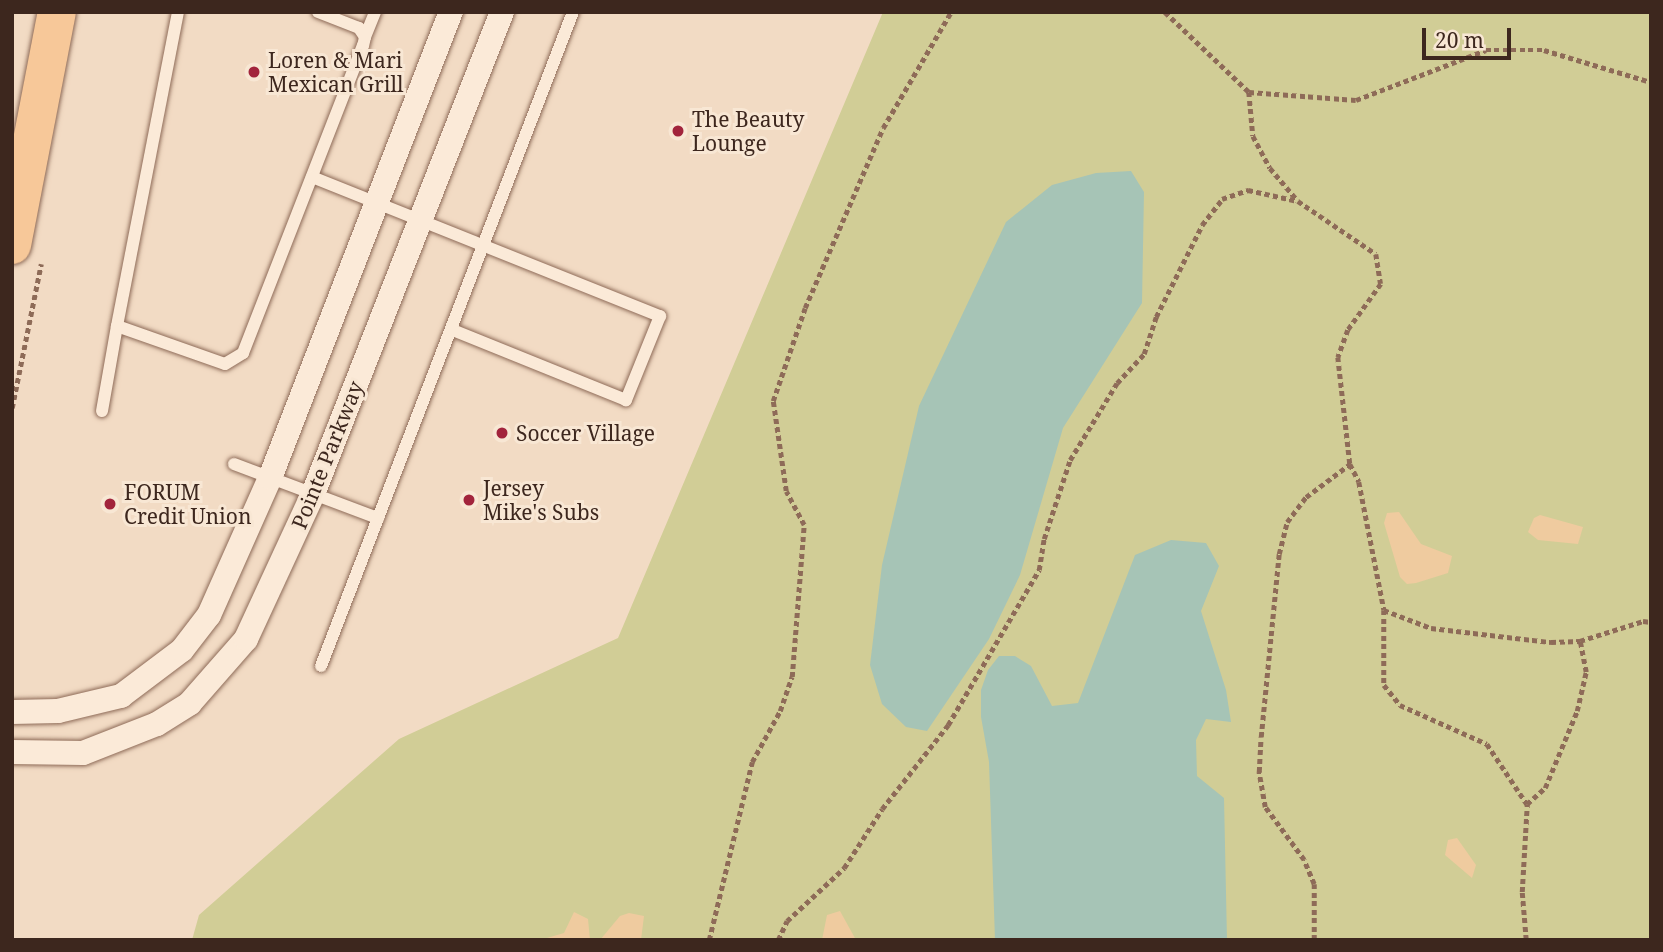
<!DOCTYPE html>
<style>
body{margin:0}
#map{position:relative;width:1663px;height:952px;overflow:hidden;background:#f2dbc4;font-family:"Noto Serif",serif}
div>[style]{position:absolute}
.green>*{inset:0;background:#d1cd96}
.sand>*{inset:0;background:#efcb9f}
.water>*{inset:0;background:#a6c4b6}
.path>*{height:4.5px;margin-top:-2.25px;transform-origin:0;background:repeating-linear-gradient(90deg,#8e6b58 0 5px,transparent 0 8.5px)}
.roads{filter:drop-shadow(0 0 2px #8e6b58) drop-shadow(0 0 2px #8e6b58)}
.lane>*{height:12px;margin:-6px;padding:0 6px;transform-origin:6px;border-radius:6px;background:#fbead8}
.street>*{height:24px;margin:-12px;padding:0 12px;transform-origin:12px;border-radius:12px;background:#fbead8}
.primary>*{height:38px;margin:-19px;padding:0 19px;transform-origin:19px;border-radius:19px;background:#f7c899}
.dots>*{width:19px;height:19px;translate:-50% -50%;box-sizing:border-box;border:4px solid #f8e7d4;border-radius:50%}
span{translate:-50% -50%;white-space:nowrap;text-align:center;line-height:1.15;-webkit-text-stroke:6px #f8e7d4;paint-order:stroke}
.poi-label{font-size:21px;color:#3d271e}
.left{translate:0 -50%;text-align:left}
.street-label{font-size:21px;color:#3d271e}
.frame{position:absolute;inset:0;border:14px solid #3d271e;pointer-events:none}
.scale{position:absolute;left:1422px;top:28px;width:89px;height:32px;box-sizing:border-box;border:4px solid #3d271e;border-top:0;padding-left:9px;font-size:21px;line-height:24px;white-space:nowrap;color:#3d271e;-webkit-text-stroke:5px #f8e7d4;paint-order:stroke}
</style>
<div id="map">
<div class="green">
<div style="clip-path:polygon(883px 12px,1651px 12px,1651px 940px,192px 940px,199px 915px,399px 739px,618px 638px)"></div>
</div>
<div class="sand">
<div style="clip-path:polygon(1399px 512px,1421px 544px,1452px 556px,1448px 573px,1416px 583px,1407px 584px,1400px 577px,1384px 523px,1387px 513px)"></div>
<div style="clip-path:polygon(1540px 515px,1583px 527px,1578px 544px,1538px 540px,1528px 532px,1534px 518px)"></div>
<div style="clip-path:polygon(1457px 838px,1476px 865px,1472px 878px,1445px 855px,1448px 840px)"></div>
<div style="clip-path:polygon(840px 911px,856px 940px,822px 940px,827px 915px)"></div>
<div style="clip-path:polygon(574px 912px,588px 919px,590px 940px,540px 940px,564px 933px)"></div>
<div style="clip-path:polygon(629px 913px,644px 916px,641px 940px,600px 940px,620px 916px)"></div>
</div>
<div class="water">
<div style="clip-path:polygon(1131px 171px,1144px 192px,1142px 303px,1063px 428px,1020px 575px,989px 639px,927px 731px,906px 727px,882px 704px,870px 665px,882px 565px,919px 406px,1006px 222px,1052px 185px,1096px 173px)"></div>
<div style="clip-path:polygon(1171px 540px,1206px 543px,1219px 566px,1201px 611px,1226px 690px,1231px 722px,1206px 719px,1196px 740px,1197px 776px,1224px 798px,1227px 940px,995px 940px,989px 762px,981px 717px,981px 690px,988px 670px,999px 656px,1015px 656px,1031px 666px,1052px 706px,1078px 703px,1135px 555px)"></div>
</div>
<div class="path">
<div style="left:1165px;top:12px;width:116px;rotate:43.6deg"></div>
<div style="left:1249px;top:92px;width:107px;rotate:4.3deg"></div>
<div style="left:1356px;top:100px;width:139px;rotate:-21deg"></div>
<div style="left:1486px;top:50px;width:58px"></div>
<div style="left:1544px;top:50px;width:112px;rotate:16.7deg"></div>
<div style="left:1249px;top:92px;width:44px;rotate:84.8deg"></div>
<div style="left:1253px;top:136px;width:36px;rotate:62deg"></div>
<div style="left:1270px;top:168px;width:43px;rotate:49.7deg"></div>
<div style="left:1298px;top:201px;width:94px;rotate:34.2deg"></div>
<div style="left:1376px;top:254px;width:30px;rotate:81deg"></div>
<div style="left:1381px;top:284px;width:57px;rotate:125.7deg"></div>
<div style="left:1348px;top:330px;width:29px;rotate:110deg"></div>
<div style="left:1338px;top:357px;width:108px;rotate:83.6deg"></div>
<div style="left:1350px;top:464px;width:20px;rotate:63deg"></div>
<div style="left:1359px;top:482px;width:130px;rotate:78.9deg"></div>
<div style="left:1384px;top:610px;width:50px;rotate:21deg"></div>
<div style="left:1431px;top:628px;width:121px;rotate:6.7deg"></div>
<div style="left:1551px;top:642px;width:29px;rotate:-2deg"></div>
<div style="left:1580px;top:641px;width:66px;rotate:-17.6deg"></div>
<div style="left:1643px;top:621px;width:8px;rotate:7deg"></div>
<div style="left:12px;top:408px;width:147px;rotate:-78.6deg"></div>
<div style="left:1384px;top:610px;width:75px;rotate:90deg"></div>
<div style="left:1384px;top:685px;width:26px;rotate:51deg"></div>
<div style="left:1400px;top:705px;width:95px;rotate:24.1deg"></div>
<div style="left:1487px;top:744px;width:72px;rotate:56.3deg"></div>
<div style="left:1527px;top:804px;width:24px;rotate:-42deg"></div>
<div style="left:1545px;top:788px;width:83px;rotate:-67.4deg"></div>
<div style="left:1577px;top:711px;width:40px;rotate:-77deg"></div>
<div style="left:1586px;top:672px;width:32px;rotate:-101deg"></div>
<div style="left:709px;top:940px;width:183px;rotate:-76.4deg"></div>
<div style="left:752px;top:762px;width:58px;rotate:-61.2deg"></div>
<div style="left:780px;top:711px;width:36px;rotate:-71deg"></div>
<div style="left:792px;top:677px;width:152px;rotate:-85.5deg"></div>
<div style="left:804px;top:525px;width:38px;rotate:-118deg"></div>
<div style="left:786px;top:491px;width:91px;rotate:-98.2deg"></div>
<div style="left:773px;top:401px;width:98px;rotate:-71deg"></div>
<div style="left:805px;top:308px;width:196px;rotate:-66.6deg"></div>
<div style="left:883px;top:128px;width:134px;rotate:-59.6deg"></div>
<div style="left:778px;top:940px;width:21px;rotate:-65deg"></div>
<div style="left:787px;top:921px;width:78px;rotate:-42.9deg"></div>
<div style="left:844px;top:868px;width:70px;rotate:-57.2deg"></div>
<div style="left:882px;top:809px;width:107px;rotate:-51.8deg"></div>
<div style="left:948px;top:725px;width:180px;rotate:-59.6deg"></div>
<div style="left:1039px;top:570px;width:31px;rotate:-81deg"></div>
<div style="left:1044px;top:539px;width:83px;rotate:-71.8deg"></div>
<div style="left:1070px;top:460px;width:90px;rotate:-58.6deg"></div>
<div style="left:1117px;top:383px;width:40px;rotate:-47deg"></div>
<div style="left:1144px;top:354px;width:39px;rotate:-72deg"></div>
<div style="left:1156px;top:317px;width:103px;rotate:-63.4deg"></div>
<div style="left:1202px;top:225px;width:33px;rotate:-52deg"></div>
<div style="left:1222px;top:199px;width:28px;rotate:-19deg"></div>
<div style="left:1248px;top:190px;width:51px;rotate:12.4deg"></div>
<div style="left:1314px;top:940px;width:56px;rotate:-90deg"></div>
<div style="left:1314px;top:884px;width:26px;rotate:-113deg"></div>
<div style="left:1304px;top:860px;width:66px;rotate:-126.3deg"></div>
<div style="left:1265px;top:807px;width:36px;rotate:-100deg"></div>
<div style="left:1259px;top:772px;width:35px;rotate:-87deg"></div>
<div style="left:1261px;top:737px;width:184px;rotate:-84.4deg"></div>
<div style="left:1279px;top:554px;width:33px;rotate:-76deg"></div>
<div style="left:1287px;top:522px;width:31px;rotate:-53deg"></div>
<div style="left:1306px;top:497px;width:55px;rotate:-36.9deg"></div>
<div style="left:1526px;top:940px;width:48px;rotate:-94.8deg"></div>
<div style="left:1522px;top:892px;width:88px;rotate:-86.7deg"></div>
</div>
<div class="roads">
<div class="lane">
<div style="left:178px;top:12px;width:320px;rotate:101deg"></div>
<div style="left:117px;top:326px;width:114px;rotate:19.4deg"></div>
<div style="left:225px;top:364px;width:21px;rotate:-31deg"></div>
<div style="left:243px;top:353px;width:330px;rotate:-68.7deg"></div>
<div style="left:363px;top:46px;width:9px;rotate:-77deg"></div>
<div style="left:365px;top:37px;width:11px;rotate:-124deg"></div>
<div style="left:359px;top:28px;width:44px;rotate:-158.7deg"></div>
<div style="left:365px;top:37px;width:27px;rotate:-68deg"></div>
<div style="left:312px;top:177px;width:375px;rotate:21.8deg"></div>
<div style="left:660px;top:316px;width:91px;rotate:112deg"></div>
<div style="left:626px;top:400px;width:187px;rotate:-158deg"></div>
<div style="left:102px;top:411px;width:86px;rotate:-80deg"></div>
<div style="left:234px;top:464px;width:154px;rotate:20.6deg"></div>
<div style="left:321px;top:666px;width:701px;rotate:-68.93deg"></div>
</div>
<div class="street">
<div style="left:12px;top:712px;width:46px;rotate:-1.2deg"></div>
<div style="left:58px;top:711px;width:65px;rotate:-13.4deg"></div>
<div style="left:121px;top:696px;width:76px;rotate:-37deg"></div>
<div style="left:182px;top:650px;width:44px;rotate:-52.4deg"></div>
<div style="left:209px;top:615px;width:150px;rotate:-66deg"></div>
<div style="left:270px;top:478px;width:500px;rotate:-68.8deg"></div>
<div style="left:12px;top:752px;width:71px;rotate:0.8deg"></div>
<div style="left:83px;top:753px;width:79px;rotate:-21.4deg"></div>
<div style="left:157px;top:724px;width:39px;rotate:-32deg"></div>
<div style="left:190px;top:703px;width:85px;rotate:-48.8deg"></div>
<div style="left:246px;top:639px;width:160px;rotate:-65.2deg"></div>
<div style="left:313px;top:494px;width:518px;rotate:-68.59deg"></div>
</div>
<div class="primary">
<div style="left:12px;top:245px;width:237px;rotate:-79.1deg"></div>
</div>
</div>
<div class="dots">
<div style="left:254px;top:72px;background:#a2243c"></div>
<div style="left:678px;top:131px;background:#a2243c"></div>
<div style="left:502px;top:433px;background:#a2243c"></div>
<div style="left:469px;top:500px;background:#a2243c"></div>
<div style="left:110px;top:504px;background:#a2243c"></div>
</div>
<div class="poi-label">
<span class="left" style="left:268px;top:72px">Loren &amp; Mari<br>Mexican Grill</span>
<span class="left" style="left:692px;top:131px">The Beauty<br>Lounge</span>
<span class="left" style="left:516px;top:433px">Soccer Village</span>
<span class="left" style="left:483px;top:500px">Jersey<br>Mike's Subs</span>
<span class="left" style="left:124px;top:504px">FORUM<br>Credit Union</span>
</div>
<div class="street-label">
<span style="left:327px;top:455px;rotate:-68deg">Pointe Parkway</span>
</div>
<div class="frame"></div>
<div class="scale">20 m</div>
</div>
